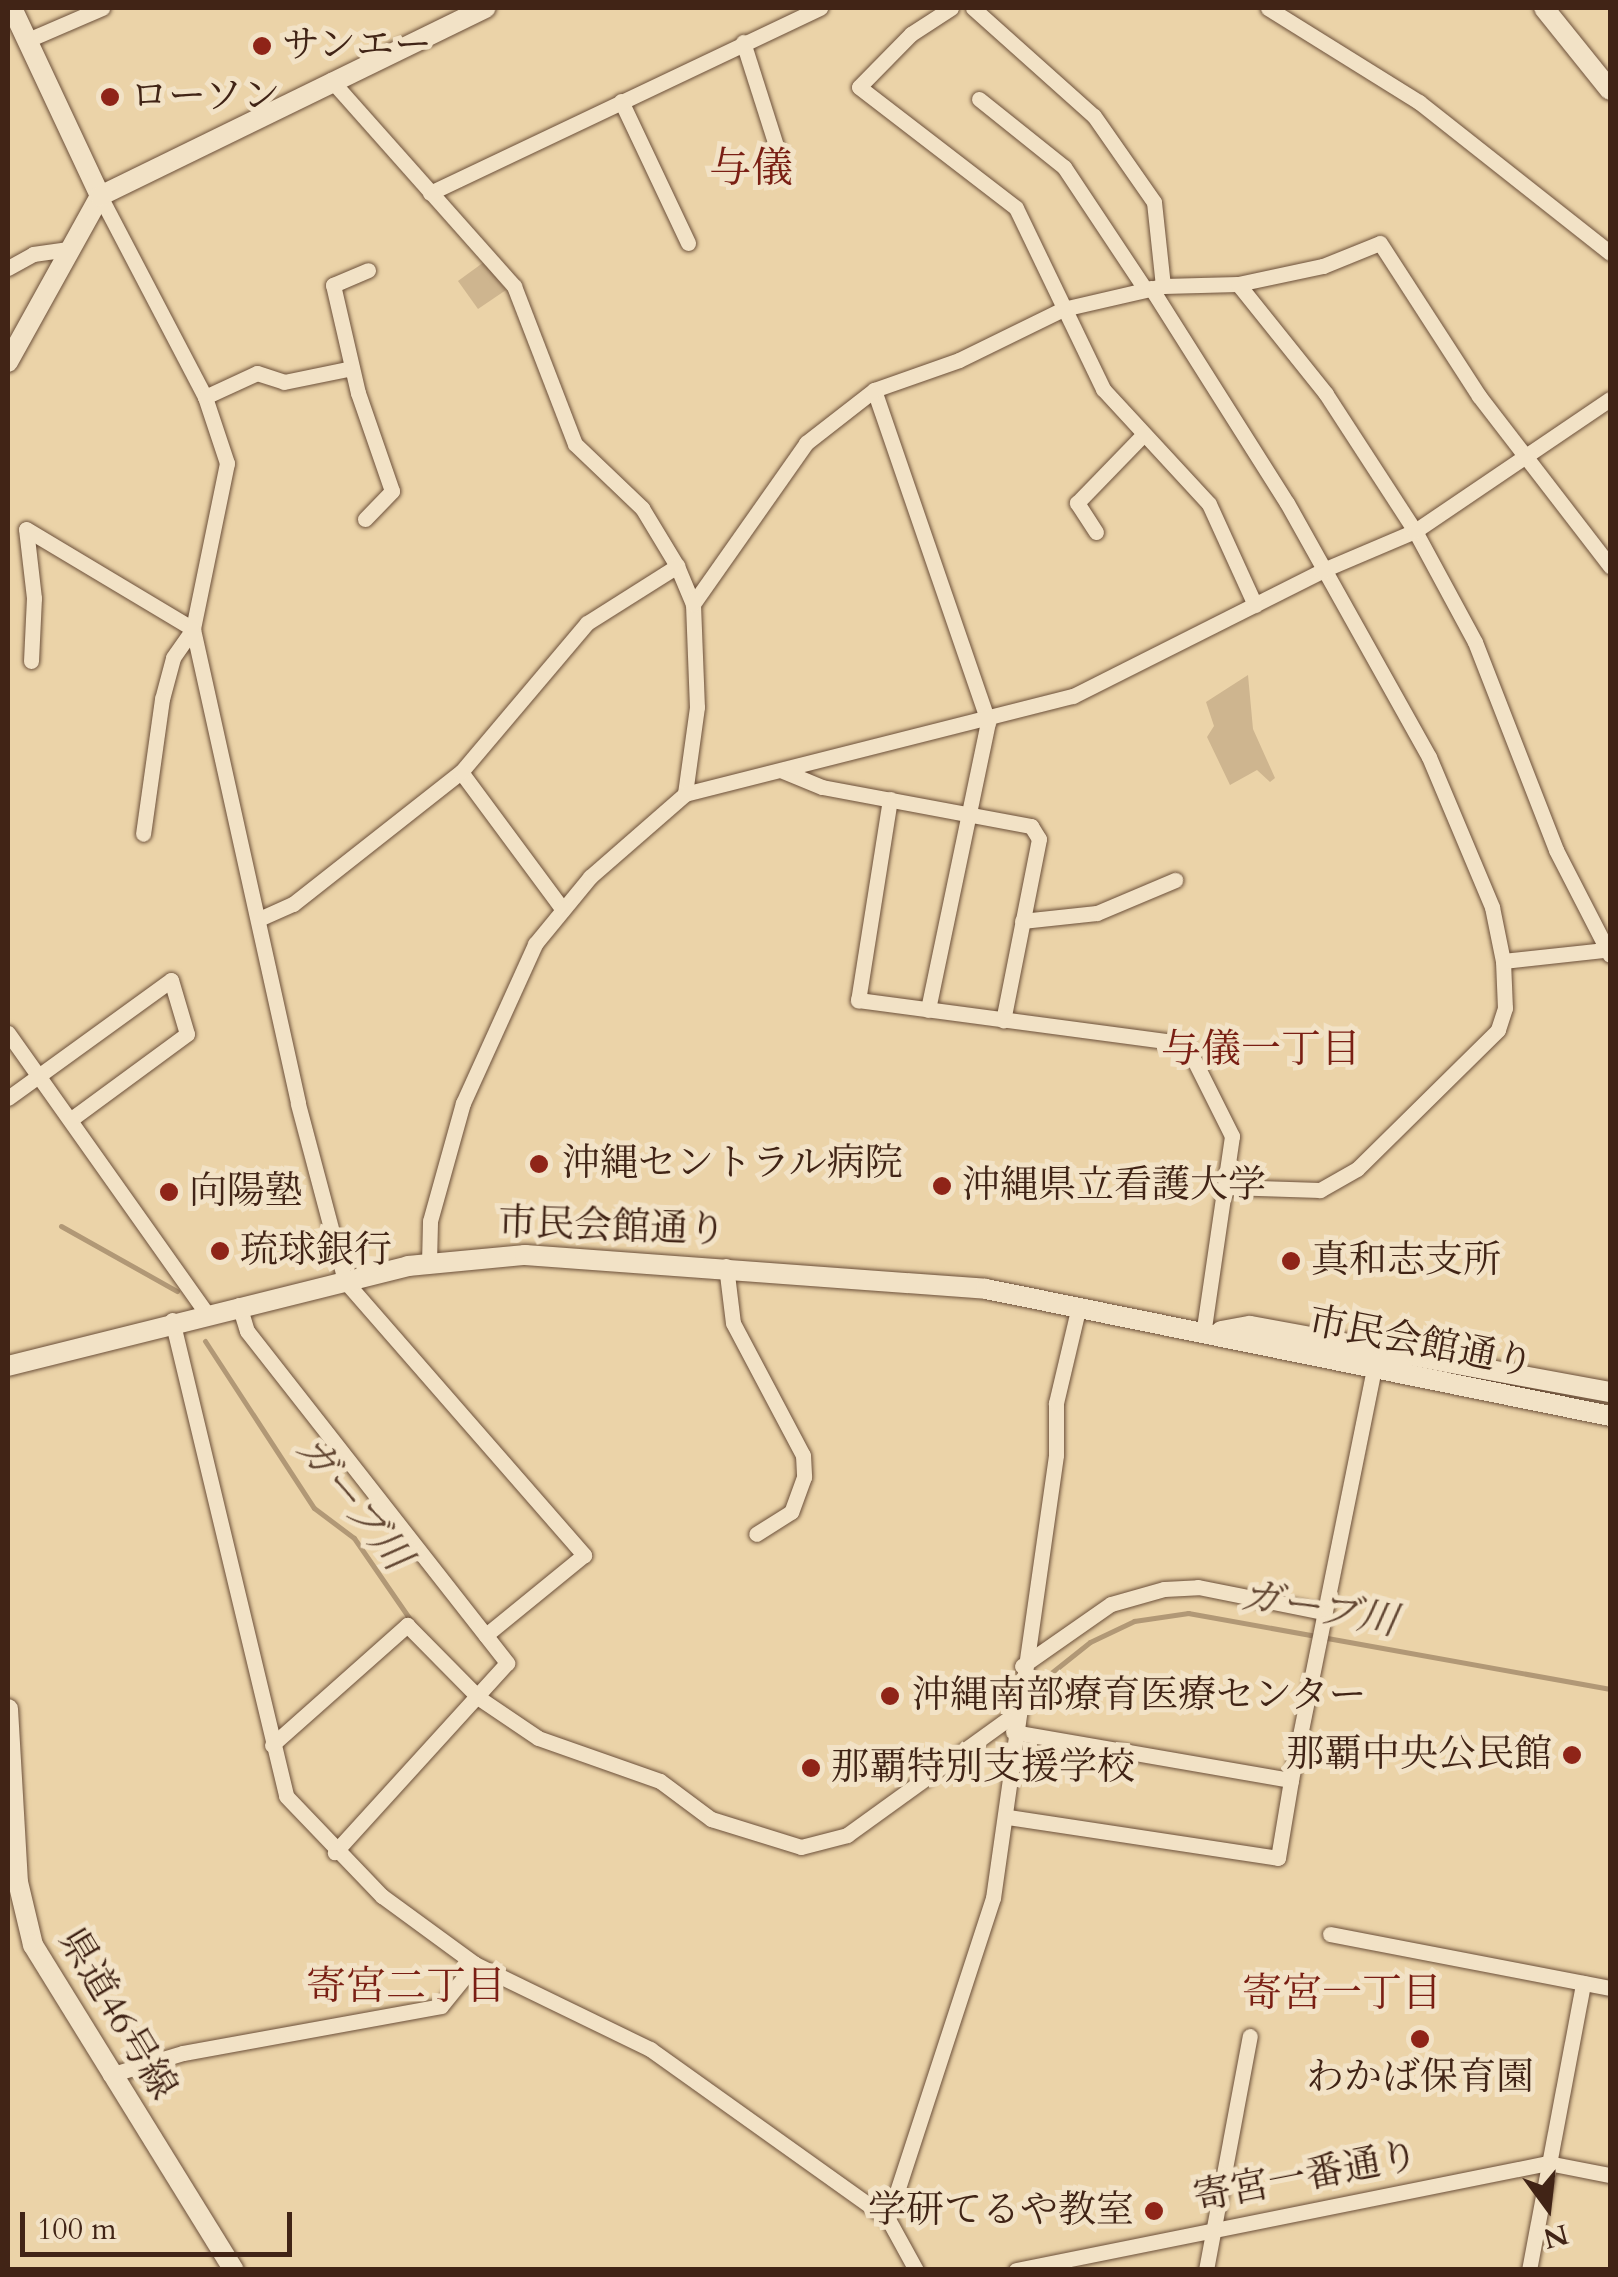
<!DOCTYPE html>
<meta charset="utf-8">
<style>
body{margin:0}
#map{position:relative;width:1618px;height:2277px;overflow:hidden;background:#ebd3a8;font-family:Cardo,"Noto Serif JP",serif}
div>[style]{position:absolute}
.green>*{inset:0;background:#ceb58f}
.stream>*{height:5px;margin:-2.5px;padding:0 2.5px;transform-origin:2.5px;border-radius:2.5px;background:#b19876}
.roads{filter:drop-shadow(0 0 2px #6c503a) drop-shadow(0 0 2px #6c503a)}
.street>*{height:15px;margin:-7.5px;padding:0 7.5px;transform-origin:7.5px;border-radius:7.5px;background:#f2e2c6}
.secondary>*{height:20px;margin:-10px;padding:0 10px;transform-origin:10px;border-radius:10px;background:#f2e2c6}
.dots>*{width:28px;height:28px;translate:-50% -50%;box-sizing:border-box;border:5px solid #f2e2c6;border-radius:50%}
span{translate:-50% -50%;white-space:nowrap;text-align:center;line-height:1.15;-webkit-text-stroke:10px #f2e2c6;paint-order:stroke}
.poi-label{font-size:38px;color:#412416}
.left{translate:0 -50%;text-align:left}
.right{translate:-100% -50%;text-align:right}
.street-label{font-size:38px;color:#412416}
.neighbourhood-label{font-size:40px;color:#7a1f14}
.water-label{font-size:40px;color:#634733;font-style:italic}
.quarter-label{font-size:42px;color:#7a1f14}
.frame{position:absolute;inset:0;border:10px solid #412416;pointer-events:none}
.north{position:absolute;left:1498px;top:2157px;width:100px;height:100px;-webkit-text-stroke:8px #f2e2c6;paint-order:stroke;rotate:165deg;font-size:28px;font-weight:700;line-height:40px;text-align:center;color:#412416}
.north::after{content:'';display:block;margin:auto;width:35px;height:45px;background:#412416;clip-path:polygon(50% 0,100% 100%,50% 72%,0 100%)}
.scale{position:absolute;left:20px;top:2212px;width:272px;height:45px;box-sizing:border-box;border:5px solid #412416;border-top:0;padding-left:12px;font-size:30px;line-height:35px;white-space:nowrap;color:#412416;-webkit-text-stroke:8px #f2e2c6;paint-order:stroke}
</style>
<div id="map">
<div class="green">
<div style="clip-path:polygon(484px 262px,506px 290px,478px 309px,458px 281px)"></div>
<div style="clip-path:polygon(1248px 675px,1253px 729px,1275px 778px,1270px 782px,1257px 770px,1230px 785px,1207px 737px,1214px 726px,1206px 702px)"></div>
</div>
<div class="stream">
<div style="left:61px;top:1226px;width:133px;rotate:29.3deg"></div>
<div style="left:205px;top:1341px;width:199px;rotate:56.9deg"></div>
<div style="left:314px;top:1508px;width:50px;rotate:36.9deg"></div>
<div style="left:354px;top:1538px;width:102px;rotate:55.4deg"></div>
<div style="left:1036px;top:1685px;width:69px;rotate:-38.5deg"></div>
<div style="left:1090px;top:1642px;width:49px;rotate:-25.5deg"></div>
<div style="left:1134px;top:1621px;width:55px;rotate:-8.4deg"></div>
<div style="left:1188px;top:1613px;width:429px;rotate:10.2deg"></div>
</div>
<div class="roads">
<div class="street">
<div style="left:951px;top:8px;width:48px;rotate:147deg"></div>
<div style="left:911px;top:34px;width:74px;rotate:134.5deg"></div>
<div style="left:859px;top:87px;width:198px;rotate:37.6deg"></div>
<div style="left:1016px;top:208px;width:201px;rotate:64.3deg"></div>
<div style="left:1103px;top:389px;width:156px;rotate:47.3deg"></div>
<div style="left:1209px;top:504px;width:111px;rotate:65.5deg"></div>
<div style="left:973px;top:8px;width:162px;rotate:41.8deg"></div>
<div style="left:1094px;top:116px;width:105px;rotate:55.1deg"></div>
<div style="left:1154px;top:202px;width:84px;rotate:83.9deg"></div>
<div style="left:1268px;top:8px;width:178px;rotate:31.9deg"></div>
<div style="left:1419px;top:102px;width:243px;rotate:38.3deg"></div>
<div style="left:28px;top:40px;width:81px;rotate:-23.4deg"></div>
<div style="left:743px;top:42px;width:115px;rotate:72.3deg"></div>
<div style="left:331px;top:80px;width:276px;rotate:48.4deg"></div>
<div style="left:514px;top:286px;width:169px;rotate:68.9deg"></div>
<div style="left:575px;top:444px;width:93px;rotate:43.7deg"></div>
<div style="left:642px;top:508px;width:68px;rotate:58.9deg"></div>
<div style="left:677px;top:566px;width:41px;rotate:67.2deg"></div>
<div style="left:693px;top:604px;width:103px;rotate:87.8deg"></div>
<div style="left:697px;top:707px;width:88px;rotate:97.9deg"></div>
<div style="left:979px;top:99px;width:109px;rotate:38.7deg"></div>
<div style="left:1064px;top:167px;width:146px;rotate:56.4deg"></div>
<div style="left:621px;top:101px;width:157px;rotate:64.7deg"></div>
<div style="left:430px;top:193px;width:432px;rotate:-25.4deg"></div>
<div style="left:100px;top:196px;width:227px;rotate:62.4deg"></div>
<div style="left:205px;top:397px;width:70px;rotate:71.6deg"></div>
<div style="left:227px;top:463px;width:169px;rotate:101.6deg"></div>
<div style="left:193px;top:629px;width:35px;rotate:125deg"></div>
<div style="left:173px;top:658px;width:42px;rotate:105deg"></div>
<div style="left:162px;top:699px;width:136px;rotate:98deg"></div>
<div style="left:8px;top:268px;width:29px;rotate:-29deg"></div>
<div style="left:33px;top:254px;width:34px;rotate:-8deg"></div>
<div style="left:1238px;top:284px;width:141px;rotate:51.3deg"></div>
<div style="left:1326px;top:394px;width:163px;rotate:57deg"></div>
<div style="left:1415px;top:531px;width:126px;rotate:61.6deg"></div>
<div style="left:1475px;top:642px;width:223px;rotate:68.7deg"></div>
<div style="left:1556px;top:850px;width:118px;rotate:62.8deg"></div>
<div style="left:1151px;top:288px;width:254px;rotate:57.7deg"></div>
<div style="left:1287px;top:503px;width:291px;rotate:60.8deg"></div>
<div style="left:1429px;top:757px;width:163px;rotate:67.2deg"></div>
<div style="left:1492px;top:907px;width:55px;rotate:78.5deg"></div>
<div style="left:1503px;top:961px;width:47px;rotate:87.6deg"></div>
<div style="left:1505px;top:1008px;width:23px;rotate:108deg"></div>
<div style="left:1498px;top:1030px;width:198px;rotate:135.4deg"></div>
<div style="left:1357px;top:1169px;width:43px;rotate:150.4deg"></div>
<div style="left:1320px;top:1190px;width:93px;rotate:-178.2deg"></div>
<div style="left:874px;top:390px;width:351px;rotate:71deg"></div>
<div style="left:988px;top:722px;width:294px;rotate:101.8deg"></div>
<div style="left:205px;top:397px;width:57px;rotate:-24.8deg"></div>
<div style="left:257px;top:373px;width:28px;rotate:18deg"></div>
<div style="left:284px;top:382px;width:69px;rotate:-11.6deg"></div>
<div style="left:365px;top:519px;width:39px;rotate:-46deg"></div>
<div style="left:392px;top:491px;width:104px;rotate:-109.1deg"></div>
<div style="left:358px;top:393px;width:111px;rotate:-103deg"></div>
<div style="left:333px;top:285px;width:38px;rotate:-23deg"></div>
<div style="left:1096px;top:532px;width:35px;rotate:-123deg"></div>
<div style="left:1077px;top:503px;width:95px;rotate:-45.9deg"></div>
<div style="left:693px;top:604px;width:197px;rotate:-54.9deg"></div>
<div style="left:806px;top:443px;width:86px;rotate:-37.9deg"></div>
<div style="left:874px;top:390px;width:90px;rotate:-19.4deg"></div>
<div style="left:959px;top:360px;width:116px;rotate:-26.1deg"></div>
<div style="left:1063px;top:309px;width:103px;rotate:-13deg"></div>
<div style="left:1163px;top:286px;width:75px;rotate:-1.5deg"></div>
<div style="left:1238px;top:284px;width:87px;rotate:-12deg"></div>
<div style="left:1323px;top:266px;width:61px;rotate:-22deg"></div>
<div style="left:1380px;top:243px;width:182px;rotate:57.1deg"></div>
<div style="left:1479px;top:396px;width:215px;rotate:52.4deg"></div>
<div style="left:31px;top:661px;width:63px;rotate:-87.3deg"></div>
<div style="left:34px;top:598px;width:69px;rotate:-96.6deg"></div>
<div style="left:26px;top:529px;width:195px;rotate:30.9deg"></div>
<div style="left:193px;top:629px;width:486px;rotate:77.5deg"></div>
<div style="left:298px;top:1104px;width:183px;rotate:75.1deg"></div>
<div style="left:345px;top:1281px;width:364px;rotate:48.9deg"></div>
<div style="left:584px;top:1555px;width:127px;rotate:140.8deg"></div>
<div style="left:783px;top:771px;width:42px;rotate:22.3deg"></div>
<div style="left:822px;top:787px;width:213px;rotate:10.6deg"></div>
<div style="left:1031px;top:826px;width:15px;rotate:58deg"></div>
<div style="left:1039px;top:839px;width:185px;rotate:101.2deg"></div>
<div style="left:461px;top:772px;width:168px;rotate:53.5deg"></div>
<div style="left:890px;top:799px;width:204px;rotate:99deg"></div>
<div style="left:858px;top:1000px;width:331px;rotate:7.6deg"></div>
<div style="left:1186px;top:1044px;width:103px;rotate:63.4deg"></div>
<div style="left:1232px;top:1136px;width:194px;rotate:98.3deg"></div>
<div style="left:259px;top:919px;width:37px;rotate:-24deg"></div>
<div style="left:293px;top:904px;width:214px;rotate:-38.2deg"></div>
<div style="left:461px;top:772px;width:195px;rotate:-49.8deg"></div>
<div style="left:587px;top:623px;width:107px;rotate:-32.3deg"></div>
<div style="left:1022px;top:921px;width:75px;rotate:-6.1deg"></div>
<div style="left:1097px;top:913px;width:85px;rotate:-22.9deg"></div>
<div style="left:1503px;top:961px;width:103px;rotate:-6.2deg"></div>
<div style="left:8px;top:1033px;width:343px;rotate:54.7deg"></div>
<div style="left:8px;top:1098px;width:201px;rotate:-35.9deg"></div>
<div style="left:171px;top:980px;width:56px;rotate:73.5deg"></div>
<div style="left:187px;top:1034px;width:145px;rotate:143.7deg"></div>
<div style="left:429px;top:1263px;width:42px;rotate:-88.6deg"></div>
<div style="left:430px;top:1221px;width:123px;rotate:-74.4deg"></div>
<div style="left:463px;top:1103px;width:175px;rotate:-65.6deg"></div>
<div style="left:535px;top:944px;width:87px;rotate:-50.6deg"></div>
<div style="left:590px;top:877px;width:126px;rotate:-41.1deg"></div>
<div style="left:685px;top:794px;width:400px;rotate:-14.2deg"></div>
<div style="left:1073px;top:696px;width:278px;rotate:-26.7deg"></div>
<div style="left:1321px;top:571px;width:102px;rotate:-23.1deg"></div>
<div style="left:1415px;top:531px;width:235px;rotate:-34.1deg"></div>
<div style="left:726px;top:1266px;width:57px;rotate:83deg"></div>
<div style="left:733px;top:1323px;width:149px;rotate:62.1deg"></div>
<div style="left:803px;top:1455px;width:22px;rotate:87deg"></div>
<div style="left:804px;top:1477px;width:37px;rotate:110deg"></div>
<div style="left:791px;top:1512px;width:41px;rotate:147.8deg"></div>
<div style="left:239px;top:1305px;width:27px;rotate:73deg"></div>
<div style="left:247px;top:1331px;width:422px;rotate:51.9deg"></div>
<div style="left:507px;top:1663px;width:256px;rotate:132.3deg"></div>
<div style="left:172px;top:1320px;width:489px;rotate:76.5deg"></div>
<div style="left:286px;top:1796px;width:139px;rotate:46.2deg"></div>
<div style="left:382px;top:1896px;width:115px;rotate:36.2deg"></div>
<div style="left:475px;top:1964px;width:195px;rotate:25.9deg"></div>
<div style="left:650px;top:2049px;width:292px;rotate:35.5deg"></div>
<div style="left:888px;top:2219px;width:58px;rotate:61.2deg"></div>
<div style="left:1022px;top:1666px;width:108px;rotate:-34.9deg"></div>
<div style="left:1111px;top:1604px;width:55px;rotate:-15.8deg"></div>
<div style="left:1164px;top:1589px;width:34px;rotate:-3deg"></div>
<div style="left:1198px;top:1587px;width:127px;rotate:11.3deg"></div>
<div style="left:1013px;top:1732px;width:282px;rotate:9.8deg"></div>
<div style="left:1291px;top:1780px;width:429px;rotate:-78.6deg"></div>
<div style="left:272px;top:1745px;width:181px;rotate:-41.6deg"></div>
<div style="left:407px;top:1625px;width:103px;rotate:45.4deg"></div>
<div style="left:479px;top:1698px;width:71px;rotate:34.1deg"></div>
<div style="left:538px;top:1738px;width:129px;rotate:19.4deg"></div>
<div style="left:660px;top:1781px;width:64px;rotate:36.7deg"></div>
<div style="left:711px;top:1819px;width:94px;rotate:17.3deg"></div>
<div style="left:801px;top:1847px;width:48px;rotate:-14.6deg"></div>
<div style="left:847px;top:1835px;width:208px;rotate:-35.8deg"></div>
<div style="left:1008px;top:1817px;width:273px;rotate:8.6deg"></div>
<div style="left:1278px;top:1858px;width:79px;rotate:-80.5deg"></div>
<div style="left:1330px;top:1934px;width:285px;rotate:10.9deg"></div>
<div style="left:110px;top:2075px;width:76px;rotate:-16.8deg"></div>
<div style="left:183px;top:2053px;width:262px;rotate:-10.3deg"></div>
<div style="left:441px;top:2006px;width:54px;rotate:-51deg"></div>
<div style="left:888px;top:2219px;width:338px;rotate:-71.9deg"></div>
<div style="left:993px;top:1898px;width:447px;rotate:-81.9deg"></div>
<div style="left:1056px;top:1455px;width:52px;rotate:-90deg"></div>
<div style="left:1056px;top:1403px;width:100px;rotate:-76.7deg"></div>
<div style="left:1016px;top:2270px;width:543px;rotate:-11.37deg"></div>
<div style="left:1548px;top:2163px;width:63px;rotate:11deg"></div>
<div style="left:1206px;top:2270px;width:238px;rotate:-79.4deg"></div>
<div style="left:1529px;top:2270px;width:292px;rotate:-79.3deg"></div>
</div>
<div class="secondary">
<div style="left:12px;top:8px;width:208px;rotate:64.9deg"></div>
<div style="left:1544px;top:8px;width:105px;rotate:51.2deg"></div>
<div style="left:8px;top:362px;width:190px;rotate:-61deg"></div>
<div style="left:100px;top:196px;width:429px;rotate:-26deg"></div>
<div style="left:1221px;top:1331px;width:29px;rotate:-10deg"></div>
<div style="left:1250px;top:1326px;width:366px;rotate:10.4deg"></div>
<div style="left:8px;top:1366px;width:412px;rotate:-14deg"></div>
<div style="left:408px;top:1266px;width:118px;rotate:-5.4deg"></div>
<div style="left:525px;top:1255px;width:462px;rotate:4.2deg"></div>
<div style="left:986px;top:1289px;width:637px;rotate:11.5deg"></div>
<div style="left:8px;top:1709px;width:173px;rotate:86.7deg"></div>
<div style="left:18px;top:1882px;width:65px;rotate:76.6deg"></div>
<div style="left:33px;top:1945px;width:382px;rotate:58.3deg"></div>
</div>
</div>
<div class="dots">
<div style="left:262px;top:46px;background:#8f2418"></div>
<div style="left:110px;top:97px;background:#8f2418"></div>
<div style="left:539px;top:1164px;background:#8f2418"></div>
<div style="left:942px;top:1186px;background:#8f2418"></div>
<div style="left:169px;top:1192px;background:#8f2418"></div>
<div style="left:220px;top:1251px;background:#8f2418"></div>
<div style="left:1291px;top:1261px;background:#8f2418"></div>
<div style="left:890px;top:1696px;background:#8f2418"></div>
<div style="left:1572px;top:1755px;background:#8f2418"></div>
<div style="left:811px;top:1768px;background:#8f2418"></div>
<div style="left:1420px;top:2039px;background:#8f2418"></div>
<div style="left:1154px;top:2211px;background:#8f2418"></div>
</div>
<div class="poi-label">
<span class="left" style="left:282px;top:46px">サンエー</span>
<span class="left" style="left:130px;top:97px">ローソン</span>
<span class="left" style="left:562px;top:1164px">沖縄セントラル病院</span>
<span class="left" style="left:962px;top:1186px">沖縄県立看護大学</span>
<span class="left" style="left:189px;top:1192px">向陽塾</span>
<span class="left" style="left:240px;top:1251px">琉球銀行</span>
<span class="left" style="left:1311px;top:1261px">真和志支所</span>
<span class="left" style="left:912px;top:1696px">沖縄南部療育医療センター</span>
<span class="right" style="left:1552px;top:1755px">那覇中央公民館</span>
<span class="left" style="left:831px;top:1768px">那覇特別支援学校</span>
<span style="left:1420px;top:2078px">わかば保育園</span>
<span class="right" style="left:1134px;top:2211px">学研てるや教室</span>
</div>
<div class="street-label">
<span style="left:612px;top:1227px;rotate:2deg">市民会館通り</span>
<span style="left:1421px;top:1343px;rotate:11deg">市民会館通り</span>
<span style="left:117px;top:2014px;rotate:59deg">県道46号線</span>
<span style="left:1306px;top:2177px;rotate:-11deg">寄宮一番通り</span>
</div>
<div class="neighbourhood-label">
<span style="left:1261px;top:1050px">与儀一丁目</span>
<span style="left:406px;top:1987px">寄宮二丁目</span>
<span style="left:1342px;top:1994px">寄宮一丁目</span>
</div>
<div class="water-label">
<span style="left:353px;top:1503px;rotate:52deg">ガーブ川</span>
<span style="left:1319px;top:1609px;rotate:10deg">ガーブ川</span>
</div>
<div class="quarter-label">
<span style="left:751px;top:169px">与儀</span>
</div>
<div class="frame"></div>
<div class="north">N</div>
<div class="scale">100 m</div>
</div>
